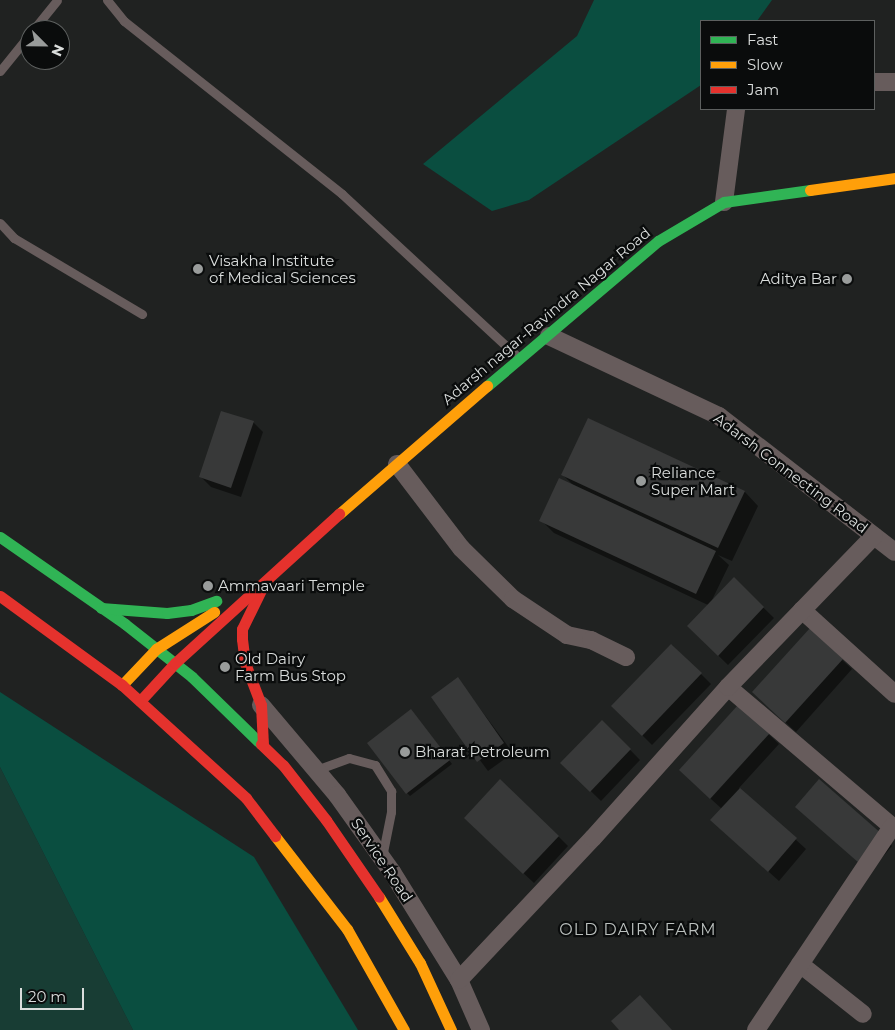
<!DOCTYPE html>
<style>
body{margin:0}
#map{position:relative;width:895px;height:1030px;overflow:hidden;background:#202221;font-family:Montserrat,sans-serif}
div>[style]{position:absolute}
.green>*{inset:0;background:#183d34}
.forest>*{inset:0;background:#0a4e40}
.shadow>*{inset:0;background:#0007}
.building>*{inset:0;background:#383939}
.lane>*{height:9px;margin:-4.5px;padding:0 4.5px;transform-origin:4.5px;border-radius:4.5px;background:#675c5c}
.street>*{height:18px;margin:-9px;padding:0 9px;transform-origin:9px;border-radius:9px;background:#675c5c}
.fast>*{height:11px;margin:-5.5px;padding:0 5.5px;transform-origin:5.5px;border-radius:5.5px;background:#30b455}
.slow>*{height:11px;margin:-5.5px;padding:0 5.5px;transform-origin:5.5px;border-radius:5.5px;background:#ff9f0a}
.jam>*{height:11px;margin:-5.5px;padding:0 5.5px;transform-origin:5.5px;border-radius:5.5px;background:#e5322d}
.dots>*{width:14px;height:14px;translate:-50% -50%;box-sizing:border-box;border:2px solid #0a0c0c;border-radius:50%}
span{translate:-50% -50%;white-space:nowrap;text-align:center;line-height:1.15;-webkit-text-stroke:4.5px #0a0c0c;paint-order:stroke}
.poi-label{font-size:15px;color:#dadddc}
.left{translate:0 -50%;text-align:left}
.right{translate:-100% -50%;text-align:right}
.street-label{font-size:15px;color:#dadddc}
.neighbourhood-label{font-size:16px;color:#bbc0be;letter-spacing:1px}
.legend{position:absolute;left:700px;top:20px;width:175px;height:90px;box-sizing:border-box;background:#0a0c0c;border:1px solid #5d605f;margin:0;padding:6px 9px;list-style:none;font-size:15px;color:#dadddc}
.legend li{display:flex;align-items:center;gap:10px;height:25px}
.legend b{width:25px;border:1px solid #5d605f}
.north{position:absolute;left:20px;top:20px;width:50px;height:50px;box-sizing:border-box;background:#0a0c0c;border:1px solid #5d605f;border-radius:50%;rotate:113deg;font-size:14px;font-weight:700;line-height:20px;text-align:center;color:#dadddc}
.north::after{content:'';display:block;margin:auto;width:18px;height:22px;background:#999c9b;clip-path:polygon(50% 0,100% 100%,50% 72%,0 100%)}
.scale{position:absolute;left:20px;top:988px;width:64px;height:22px;box-sizing:border-box;border:2px solid #dadddc;border-top:0;padding-left:6px;font-size:15px;line-height:18px;white-space:nowrap;color:#dadddc;-webkit-text-stroke:4px #0a0c0c;paint-order:stroke}
</style>
<div id="map">
<div class="green">
<div style="clip-path:polygon(0 767px,133px 1030px,0 1030px)"></div>
</div>
<div class="forest">
<div style="clip-path:polygon(594px 0,772px 0,757px 21px,701px 21px,701px 85px,529px 200px,492px 211px,423px 164px,577px 36px)"></div>
<div style="clip-path:polygon(0 692px,254px 857px,358px 1030px,133px 1030px,0 767px)"></div>
</div>
<div class="shadow">
<div style="clip-path:polygon(589px 419px,745px 492px,758px 506px,732px 561px,718px 555px,729px 565px,712px 600px,734px 579px,774px 618px,728px 665px,688px 626px,708px 605px,554px 533px,541px 520px,573px 485px,563px 475px)"></div>
<div style="clip-path:polygon(253px 422px,263px 432px,241px 497px,211px 487px,201px 477px)"></div>
<div style="clip-path:polygon(672px 645px,711px 684px,652px 745px,613px 706px)"></div>
<div style="clip-path:polygon(842px 660px,852px 669px,796px 732px,763px 702px)"></div>
<div style="clip-path:polygon(458px 679px,513px 753px,488px 771px,433px 697px)"></div>
<div style="clip-path:polygon(738px 706px,779px 744px,739px 788px,806px 849px,779px 881px,722px 830px,722px 809px,690px 780px)"></div>
<div style="clip-path:polygon(414px 714px,452px 764px,410px 796px,407px 793px)"></div>
<div style="clip-path:polygon(602px 721px,640px 760px,601px 801px,562px 763px)"></div>
<div style="clip-path:polygon(796px 807px,882px 836px,892px 846px,870px 872px)"></div>
<div style="clip-path:polygon(475px 828px,558px 836px,568px 846px,534px 883px)"></div>
</div>
<div class="building">
<div style="clip-path:polygon(221px 411px,254px 421px,231px 488px,199px 477px)"></div>
<div style="clip-path:polygon(588px 418px,745px 491px,718px 548px,561px 475px)"></div>
<div style="clip-path:polygon(559px 478px,716px 551px,696px 594px,539px 521px)"></div>
<div style="clip-path:polygon(734px 577px,764px 607px,718px 656px,687px 626px)"></div>
<div style="clip-path:polygon(810px 628px,843px 659px,785px 723px,752px 692px)"></div>
<div style="clip-path:polygon(671px 644px,702px 673px,642px 736px,611px 706px)"></div>
<div style="clip-path:polygon(458px 677px,504px 743px,477px 762px,431px 697px)"></div>
<div style="clip-path:polygon(738px 705px,770px 733px,710px 799px,679px 770px)"></div>
<div style="clip-path:polygon(411px 709px,450px 760px,406px 794px,367px 743px)"></div>
<div style="clip-path:polygon(602px 720px,631px 749px,590px 792px,560px 763px)"></div>
<div style="clip-path:polygon(500px 779px,559px 836px,523px 874px,464px 818px)"></div>
<div style="clip-path:polygon(819px 779px,883px 835px,859px 863px,795px 807px)"></div>
<div style="clip-path:polygon(740px 788px,797px 838px,768px 872px,710px 820px)"></div>
<div style="clip-path:polygon(640px 995px,672px 1030px,619px 1030px,611px 1021px)"></div>
</div>
<div class="lane">
<div style="left:107px;top:0;width:27px;rotate:51deg"></div>
<div style="left:124px;top:21px;width:278px;rotate:38.4deg"></div>
<div style="left:342px;top:194px;width:241px;rotate:42.8deg"></div>
<div style="left:33px;top:30px;width:38px;rotate:-51deg"></div>
<div style="left:0;top:71px;width:48px;rotate:-51deg"></div>
<div style="left:0;top:223px;width:21px;rotate:47deg"></div>
<div style="left:14px;top:238px;width:149px;rotate:30.7deg"></div>
<div style="left:316px;top:770px;width:35px;rotate:-20deg"></div>
<div style="left:349px;top:758px;width:27px;rotate:15deg"></div>
<div style="left:375px;top:765px;width:31px;rotate:58deg"></div>
<div style="left:391px;top:791px;width:21px;rotate:90deg"></div>
<div style="left:391px;top:812px;width:46px;rotate:101.3deg"></div>
</div>
<div class="street">
<div style="left:874px;top:82px;width:21px"></div>
<div style="left:724px;top:202px;width:94px;rotate:-82.6deg"></div>
<div style="left:549px;top:336px;width:188px;rotate:25.2deg"></div>
<div style="left:719px;top:416px;width:222px;rotate:37.7deg"></div>
<div style="left:397px;top:464px;width:106px;rotate:52.7deg"></div>
<div style="left:461px;top:548px;width:73px;rotate:44.4deg"></div>
<div style="left:513px;top:599px;width:65px;rotate:33.7deg"></div>
<div style="left:567px;top:635px;width:25px;rotate:12deg"></div>
<div style="left:591px;top:640px;width:39px;rotate:26deg"></div>
<div style="left:802px;top:610px;width:125px;rotate:42.1deg"></div>
<div style="left:728px;top:687px;width:219px;rotate:40.4deg"></div>
<div style="left:261px;top:705px;width:118px;rotate:49.8deg"></div>
<div style="left:337px;top:795px;width:95px;rotate:54.5deg"></div>
<div style="left:392px;top:872px;width:127px;rotate:58.2deg"></div>
<div style="left:459px;top:980px;width:55px;rotate:66.3deg"></div>
<div style="left:800px;top:964px;width:80px;rotate:38.4deg"></div>
<div style="left:459px;top:980px;width:195px;rotate:-46.7deg"></div>
<div style="left:593px;top:838px;width:203px;rotate:-48.2deg"></div>
<div style="left:728px;top:687px;width:210px;rotate:-46deg"></div>
<div style="left:756px;top:1030px;width:244px;rotate:-56.2deg"></div>
</div>
<div class="fast">
<div style="left:487px;top:386px;width:224px;rotate:-40.3deg"></div>
<div style="left:658px;top:241px;width:77px;rotate:-30.6deg"></div>
<div style="left:724px;top:202px;width:87px;rotate:-7.9deg"></div>
<div style="left:0;top:537px;width:152px;rotate:34.8deg"></div>
<div style="left:125px;top:624px;width:85px;rotate:38.3deg"></div>
<div style="left:192px;top:677px;width:96px;rotate:44.2deg"></div>
<div style="left:101px;top:608px;width:66px;rotate:4.3deg"></div>
<div style="left:167px;top:613px;width:24px;rotate:-7deg"></div>
<div style="left:191px;top:610px;width:27px;rotate:-20deg"></div>
</div>
<div class="slow">
<div style="left:810px;top:190px;width:86px;rotate:-8deg"></div>
<div style="left:339px;top:514px;width:196px;rotate:-40.9deg"></div>
<div style="left:122px;top:685px;width:50px;rotate:-46.6deg"></div>
<div style="left:156px;top:649px;width:69px;rotate:-32.5deg"></div>
<div style="left:275px;top:836px;width:118px;rotate:52.3deg"></div>
<div style="left:347px;top:929px;width:116px;rotate:60.6deg"></div>
<div style="left:379px;top:897px;width:78px;rotate:58.2deg"></div>
<div style="left:420px;top:963px;width:74px;rotate:65.2deg"></div>
</div>
<div class="jam">
<div style="left:261px;top:590px;width:43px;rotate:116deg"></div>
<div style="left:242px;top:629px;width:10px;rotate:90deg"></div>
<div style="left:242px;top:639px;width:24px;rotate:83deg"></div>
<div style="left:245px;top:663px;width:45px;rotate:69.1deg"></div>
<div style="left:261px;top:705px;width:40px;rotate:87.1deg"></div>
<div style="left:0;top:596px;width:151px;rotate:36.1deg"></div>
<div style="left:122px;top:685px;width:168px;rotate:42.3deg"></div>
<div style="left:246px;top:798px;width:48px;rotate:52.7deg"></div>
<div style="left:140px;top:701px;width:52px;rotate:-47.4deg"></div>
<div style="left:175px;top:663px;width:222px;rotate:-42.3deg"></div>
<div style="left:261px;top:744px;width:30px;rotate:44deg"></div>
<div style="left:283px;top:765px;width:70px;rotate:52deg"></div>
<div style="left:326px;top:820px;width:93px;rotate:55.5deg"></div>
</div>
<div class="dots">
<div style="left:198px;top:269px;background:#999c9b"></div>
<div style="left:847px;top:279px;background:#999c9b"></div>
<div style="left:641px;top:481px;background:#999c9b"></div>
<div style="left:208px;top:586px;background:#999c9b"></div>
<div style="left:225px;top:667px;background:#999c9b"></div>
<div style="left:405px;top:752px;background:#999c9b"></div>
</div>
<div class="poi-label">
<span class="left" style="left:209px;top:269px">Visakha Institute<br>of Medical Sciences</span>
<span class="right" style="left:837px;top:279px">Aditya Bar</span>
<span class="left" style="left:651px;top:481px">Reliance<br>Super Mart</span>
<span class="left" style="left:218px;top:586px">Ammavaari Temple</span>
<span class="left" style="left:235px;top:667px">Old Dairy<br>Farm Bus Stop</span>
<span class="left" style="left:415px;top:752px">Bharat Petroleum</span>
</div>
<div class="street-label">
<span style="left:546px;top:316px;rotate:-40deg">Adarsh nagar-Ravindra Nagar Road</span>
<span style="left:791px;top:473px;rotate:37deg">Adarsh Connecting Road</span>
<span style="left:382px;top:860px;rotate:56deg">Service Road</span>
</div>
<div class="neighbourhood-label">
<span style="left:638px;top:930px">OLD DAIRY FARM</span>
</div>
<ul class="legend">
<li><b style="height:6px;background:#30b455"></b>Fast</li>
<li><b style="height:6px;background:#ff9f0a"></b>Slow</li>
<li><b style="height:6px;background:#e5322d"></b>Jam</li>
</ul>
<div class="north">N</div>
<div class="scale">20 m</div>
</div>
